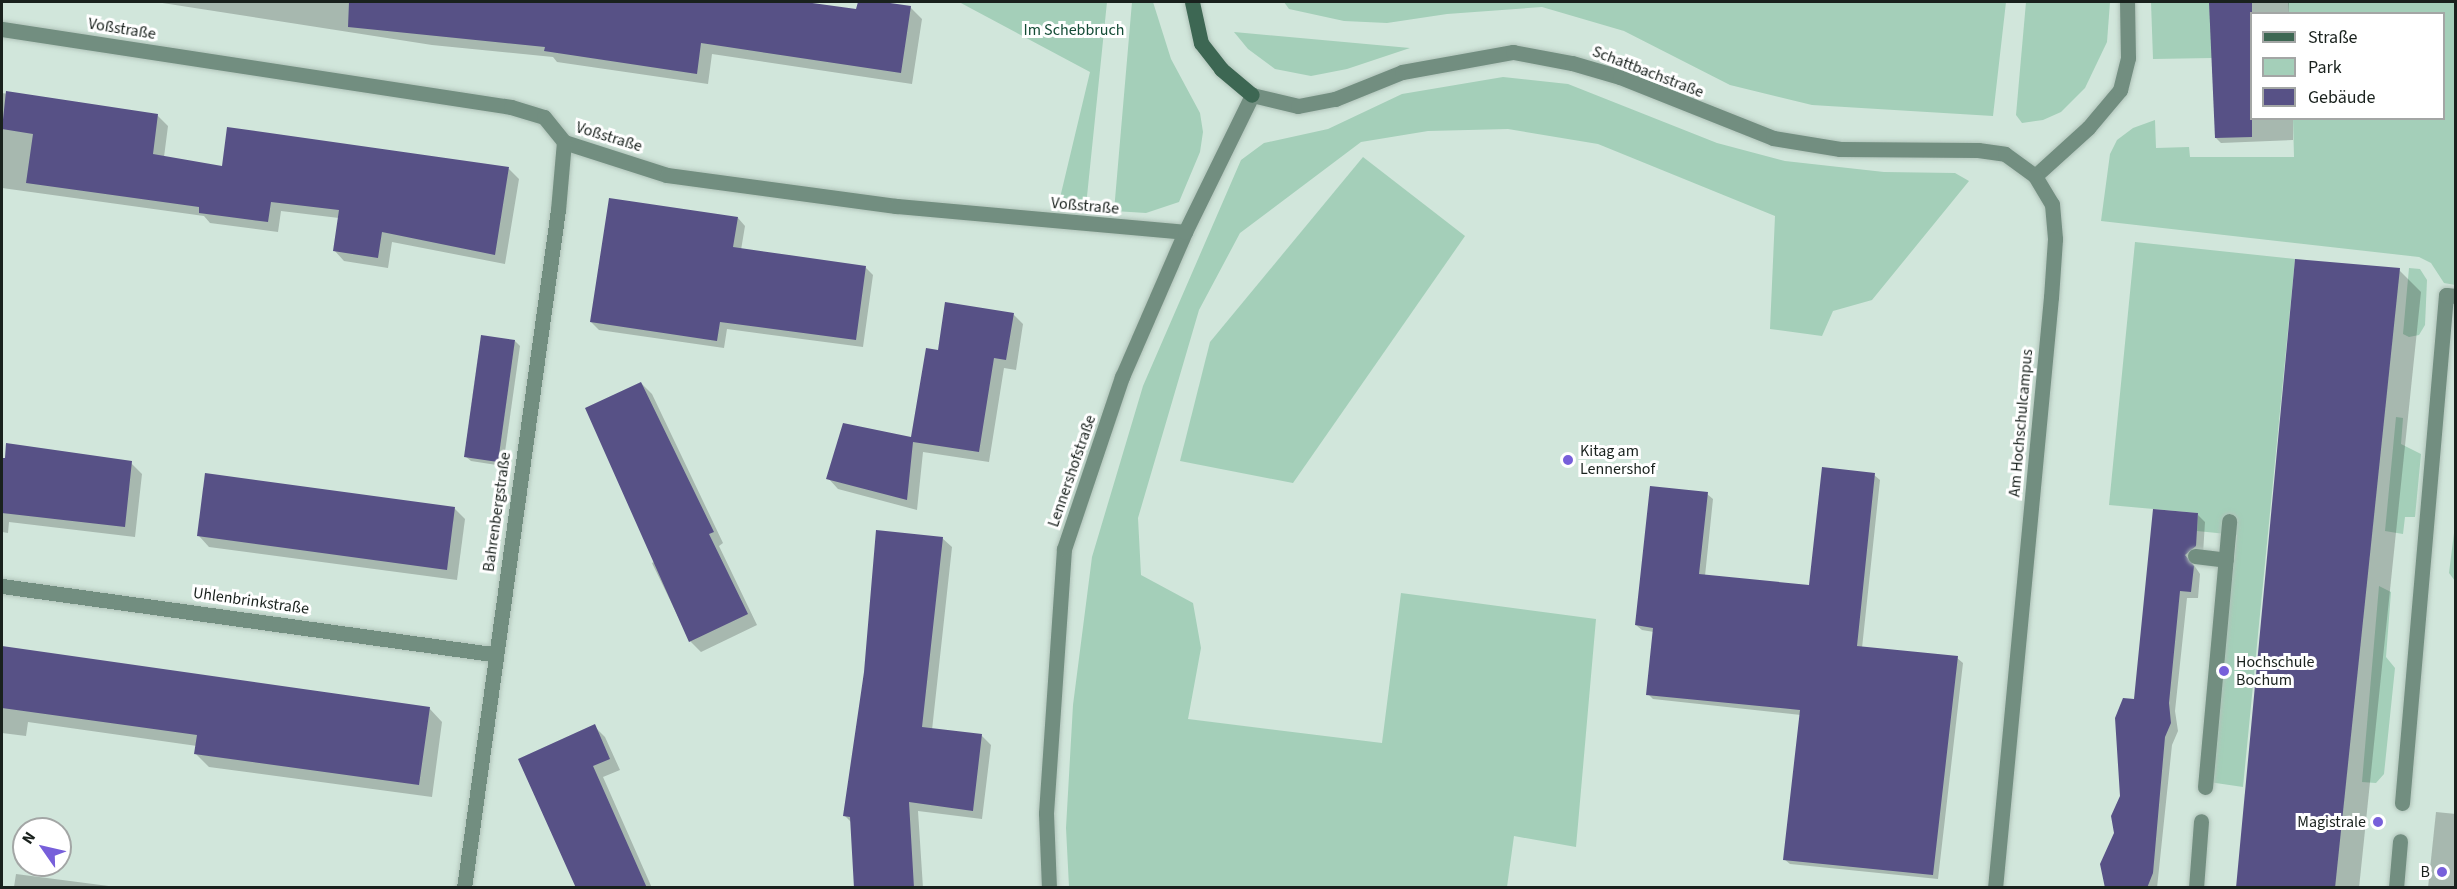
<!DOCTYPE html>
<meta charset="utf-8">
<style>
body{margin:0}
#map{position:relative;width:2457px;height:889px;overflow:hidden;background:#d1e6db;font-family:"Source Sans 3",sans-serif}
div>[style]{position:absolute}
.green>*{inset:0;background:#a4cfb9}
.shadow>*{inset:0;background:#0003}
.building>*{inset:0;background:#575186}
.roads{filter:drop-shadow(0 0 2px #b0c3b9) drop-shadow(0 0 2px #b0c3b9)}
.lane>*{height:15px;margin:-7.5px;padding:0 7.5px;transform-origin:7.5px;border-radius:7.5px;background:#728e80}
.street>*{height:15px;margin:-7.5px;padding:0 7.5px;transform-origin:7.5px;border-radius:7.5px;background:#728e80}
.secondary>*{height:15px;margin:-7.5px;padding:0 7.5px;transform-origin:7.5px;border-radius:7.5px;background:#3d6753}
.dots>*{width:16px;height:16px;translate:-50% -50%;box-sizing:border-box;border:3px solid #fff;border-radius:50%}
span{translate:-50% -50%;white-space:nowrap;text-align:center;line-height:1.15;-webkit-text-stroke:6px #fff;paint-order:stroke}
.street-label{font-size:16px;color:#19211d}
.park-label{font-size:16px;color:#134b35}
.poi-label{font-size:16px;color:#19211d}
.left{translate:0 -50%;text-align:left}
.right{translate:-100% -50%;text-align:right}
.frame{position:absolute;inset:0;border:3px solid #19211d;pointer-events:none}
.legend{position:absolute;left:2250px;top:12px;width:195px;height:108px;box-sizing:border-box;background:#fff;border:2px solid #a3a6a5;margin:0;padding:8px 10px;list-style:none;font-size:18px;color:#19211d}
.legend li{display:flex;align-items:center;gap:12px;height:30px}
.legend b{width:30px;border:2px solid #a3a6a5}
.north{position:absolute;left:12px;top:817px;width:60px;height:60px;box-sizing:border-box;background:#fff;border:2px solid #a3a6a5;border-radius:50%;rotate:304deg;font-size:16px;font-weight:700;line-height:24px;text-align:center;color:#19211d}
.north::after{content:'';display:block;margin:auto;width:21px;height:27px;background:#775fda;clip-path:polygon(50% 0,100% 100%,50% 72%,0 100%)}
</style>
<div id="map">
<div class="green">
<div style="clip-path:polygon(959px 2px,1107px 2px,1086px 206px,1059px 202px,1090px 72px)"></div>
<div style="clip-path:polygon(1132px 2px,1153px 2px,1171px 59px,1200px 113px,1203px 132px,1200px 152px,1179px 202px,1146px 213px,1114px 211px)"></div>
<div style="clip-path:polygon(1284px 2px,2006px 2px,1993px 116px,1812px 105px,1730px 85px,1624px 31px,1542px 7px,1447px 14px,1387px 23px,1344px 21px,1289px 9px)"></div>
<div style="clip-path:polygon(2026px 2px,2110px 2px,2107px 42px,2085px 88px,2061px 112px,2043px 120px,2022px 123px,2016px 115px)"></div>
<div style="clip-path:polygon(2151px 2px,2209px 2px,2212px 58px,2153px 59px)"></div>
<div style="clip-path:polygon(2288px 2px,2455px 2px,2455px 285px,2444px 283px,2431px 263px,2419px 257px,2101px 221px,2110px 154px,2117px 140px,2133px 128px,2155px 120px,2156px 148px,2189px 147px,2190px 157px,2294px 157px,2293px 119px,2444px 118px,2444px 14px,2289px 13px)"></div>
<div style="clip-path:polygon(1234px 32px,1410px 48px,1347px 69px,1311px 76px,1275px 69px,1248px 49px)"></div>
<div style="clip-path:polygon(1503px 77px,1568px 84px,1717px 143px,1785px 161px,1884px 172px,1955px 173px,1969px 181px,1872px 300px,1833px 311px,1822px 336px,1770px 329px,1775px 216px,1598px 144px,1508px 129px,1428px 131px,1361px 142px,1240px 233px,1199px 310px,1138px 518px,1141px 575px,1193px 603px,1201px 648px,1188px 719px,1382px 743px,1401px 593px,1596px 619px,1576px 847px,1514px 836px,1507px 887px,1069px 887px,1066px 828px,1073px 705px,1092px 557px,1143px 386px,1241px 160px,1264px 143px,1328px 129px,1402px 94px)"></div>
<div style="clip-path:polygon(1363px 157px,1465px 236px,1293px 483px,1180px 461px,1210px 342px)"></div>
<div style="clip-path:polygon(2135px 242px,2295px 259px,2243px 787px,2209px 782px,2237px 535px,2197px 531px,2198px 513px,2109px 505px)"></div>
<div style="clip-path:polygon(2409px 268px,2420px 269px,2427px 280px,2425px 325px,2419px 335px,2409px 337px,2403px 334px)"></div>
<div style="clip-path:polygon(2396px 417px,2403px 418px,2401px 444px,2421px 454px,2415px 517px,2405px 517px,2403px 534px,2385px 531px)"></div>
<div style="clip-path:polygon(2455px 525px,2455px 581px,2449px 573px)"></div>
<div style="clip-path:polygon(2379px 586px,2391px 592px,2386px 657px,2395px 668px,2384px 774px,2376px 783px,2362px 782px)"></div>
</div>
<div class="shadow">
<div style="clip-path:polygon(156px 2px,795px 2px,857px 11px,859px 2px,872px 2px,910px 7px,922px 19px,912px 84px,712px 54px,708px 84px,557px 62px,553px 57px,432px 45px)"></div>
<div style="clip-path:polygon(2209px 2px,2289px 2px,2289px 14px,2252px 14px,2252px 118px,2293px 118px,2293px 140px,2221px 143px,2216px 138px)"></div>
<div style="clip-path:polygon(2px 93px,158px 116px,168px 126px,164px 157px,223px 168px,228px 128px,509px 169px,519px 179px,505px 264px,392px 242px,388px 268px,344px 261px,334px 250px,339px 218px,281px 211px,278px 232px,210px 223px,204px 216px,2px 188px)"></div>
<div style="clip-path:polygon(738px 218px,745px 226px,741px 250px,865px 267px,873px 275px,863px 347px,727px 329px,724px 348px,599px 330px,591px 322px)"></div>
<div style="clip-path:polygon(2399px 270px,2421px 292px,2359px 888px,2238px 888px)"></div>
<div style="clip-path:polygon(1013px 314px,1023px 324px,1016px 370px,1004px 368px,989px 462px,923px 452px,917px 510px,838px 489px,828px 478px,913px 439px,939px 351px)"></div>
<div style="clip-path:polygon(515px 341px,520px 346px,503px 466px,471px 461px,465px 456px)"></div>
<div style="clip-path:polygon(641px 383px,652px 394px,723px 543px,719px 546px,757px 625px,701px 652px,690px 641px,652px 563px,656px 561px)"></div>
<div style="clip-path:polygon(2px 459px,131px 463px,142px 474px,135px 537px,9px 522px,8px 533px,2px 532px)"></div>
<div style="clip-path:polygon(1874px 475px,1880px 480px,1862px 648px,1957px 658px,1963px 663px,1938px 879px,1790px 864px,1784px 859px,1801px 715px,1653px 699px,1648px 694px,1654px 632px,1642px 630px,1636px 625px,1707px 494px,1713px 499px,1705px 576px,1811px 587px)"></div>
<div style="clip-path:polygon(454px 508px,465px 519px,457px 580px,209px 547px,199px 536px)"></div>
<div style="clip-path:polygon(2198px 515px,2205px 522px,2203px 554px,2192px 562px,2200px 574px,2198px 598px,2187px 598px,2175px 711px,2178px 731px,2172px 745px,2157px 888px,2107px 888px,2136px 700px)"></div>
<div style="clip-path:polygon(942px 538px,952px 547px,932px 730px,981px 735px,991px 745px,982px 819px,918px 811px,923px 888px,856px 888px,852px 823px,844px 815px)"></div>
<div style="clip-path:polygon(2px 661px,429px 708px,442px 722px,432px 797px,209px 767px,196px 754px,197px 746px,28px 722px,26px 736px,2px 733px)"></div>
<div style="clip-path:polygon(594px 726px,605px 737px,620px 770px,603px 777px,652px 888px,577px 888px)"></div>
<div style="clip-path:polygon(2436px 812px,2456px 814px,2456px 888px,2428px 888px)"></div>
<div style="clip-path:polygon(16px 874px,124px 888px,2px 888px,14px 887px)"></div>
</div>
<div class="building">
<div style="clip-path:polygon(349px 2px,805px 2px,856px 9px,858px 2px,883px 2px,911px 6px,901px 73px,701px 43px,697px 74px,544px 51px,545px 47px,348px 27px)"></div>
<div style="clip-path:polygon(2209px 2px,2252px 2px,2252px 137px,2215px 138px)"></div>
<div style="clip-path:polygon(6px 91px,158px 114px,153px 154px,222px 166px,227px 127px,509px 167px,495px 255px,382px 232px,378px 258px,333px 251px,339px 210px,271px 202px,268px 222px,199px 213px,199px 207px,26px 183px,33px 134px,2px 129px)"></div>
<div style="clip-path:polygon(609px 198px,738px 217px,733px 247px,866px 266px,856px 340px,720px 322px,717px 341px,590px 322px)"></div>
<div style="clip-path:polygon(2295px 259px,2400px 268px,2335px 888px,2236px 888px)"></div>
<div style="clip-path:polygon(945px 302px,1014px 313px,1006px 360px,994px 358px,979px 452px,913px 442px,907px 500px,826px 479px,843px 423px,911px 437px,926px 348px,938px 350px)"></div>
<div style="clip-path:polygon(481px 335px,515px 340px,498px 462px,464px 457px)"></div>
<div style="clip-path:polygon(641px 382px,714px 532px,709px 534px,748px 614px,689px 642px,585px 408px)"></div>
<div style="clip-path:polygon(6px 443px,132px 461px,125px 527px,2px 513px,2px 458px,5px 458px)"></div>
<div style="clip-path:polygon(1822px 467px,1875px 473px,1857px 646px,1958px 656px,1933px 875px,1783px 860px,1800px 710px,1646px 695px,1653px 628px,1635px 625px,1650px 486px,1708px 492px,1699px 574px,1809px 585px)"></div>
<div style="clip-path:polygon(205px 473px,455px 507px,447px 570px,197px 536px)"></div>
<div style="clip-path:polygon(2153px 509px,2198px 513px,2196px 546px,2185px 555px,2194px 566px,2191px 592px,2180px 591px,2169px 703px,2171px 723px,2165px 737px,2153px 873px,2147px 888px,2105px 888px,2100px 864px,2114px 833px,2111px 816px,2120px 796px,2115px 718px,2123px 698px,2134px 699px)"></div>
<div style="clip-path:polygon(876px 530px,943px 537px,922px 727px,982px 734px,973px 811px,909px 802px,914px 888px,854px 888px,850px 817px,843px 816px,864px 672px)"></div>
<div style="clip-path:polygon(2px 646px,430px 707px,419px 785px,194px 754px,197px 735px,2px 708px)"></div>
<div style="clip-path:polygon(595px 724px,610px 759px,593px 766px,647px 888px,576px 888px,518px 759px)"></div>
</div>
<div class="roads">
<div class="lane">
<div style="left:2195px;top:556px;width:31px;rotate:7deg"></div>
<div style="left:2205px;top:787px;width:267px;rotate:-84.8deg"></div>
<div style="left:2402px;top:803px;width:510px;rotate:-85.05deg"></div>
<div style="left:2446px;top:295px;width:10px;rotate:6deg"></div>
<div style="left:2196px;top:888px;width:67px;rotate:-85.7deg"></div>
<div style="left:2396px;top:888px;width:47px;rotate:-85.1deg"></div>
</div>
<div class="street">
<div style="left:2px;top:29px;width:515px;rotate:8.71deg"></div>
<div style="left:511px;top:107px;width:34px;rotate:17deg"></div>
<div style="left:544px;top:117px;width:32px;rotate:51deg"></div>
<div style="left:564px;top:142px;width:108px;rotate:17.8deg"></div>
<div style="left:667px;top:175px;width:231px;rotate:7.7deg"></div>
<div style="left:896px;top:206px;width:290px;rotate:5.1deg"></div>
<div style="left:2035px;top:176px;width:72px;rotate:-42.2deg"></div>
<div style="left:2088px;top:128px;width:50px;rotate:-49.9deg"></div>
<div style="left:2120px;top:90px;width:33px;rotate:-76deg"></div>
<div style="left:2128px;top:58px;width:56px;rotate:-91deg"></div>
<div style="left:2px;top:586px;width:498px;rotate:7.9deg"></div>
<div style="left:464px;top:888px;width:684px;rotate:-82.11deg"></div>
<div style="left:558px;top:210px;width:68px;rotate:-85deg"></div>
<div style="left:1049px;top:888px;width:75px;rotate:-92.3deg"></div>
<div style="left:1046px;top:813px;width:265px;rotate:-86.1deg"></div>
<div style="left:1064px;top:549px;width:182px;rotate:-71.4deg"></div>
<div style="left:1122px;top:377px;width:158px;rotate:-66.5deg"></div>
<div style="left:1185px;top:232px;width:153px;rotate:-63.9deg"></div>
<div style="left:1252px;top:95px;width:47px;rotate:13.4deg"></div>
<div style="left:1298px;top:106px;width:38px;rotate:-11deg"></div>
<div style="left:1335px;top:99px;width:72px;rotate:-21.9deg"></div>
<div style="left:1402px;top:72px;width:113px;rotate:-10.2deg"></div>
<div style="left:1513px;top:52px;width:60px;rotate:10.6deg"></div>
<div style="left:1572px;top:63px;width:50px;rotate:16.3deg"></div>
<div style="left:1620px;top:77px;width:165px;rotate:21.7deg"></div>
<div style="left:1773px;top:138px;width:68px;rotate:9.3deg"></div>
<div style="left:1840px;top:149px;width:138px;rotate:0.4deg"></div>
<div style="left:1978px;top:150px;width:27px;rotate:8deg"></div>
<div style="left:2005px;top:154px;width:37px;rotate:36deg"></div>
<div style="left:2035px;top:176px;width:33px;rotate:59deg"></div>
<div style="left:2052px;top:204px;width:35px;rotate:85deg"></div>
<div style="left:2055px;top:239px;width:58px;rotate:93.9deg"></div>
<div style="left:2051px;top:297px;width:594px;rotate:95.41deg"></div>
</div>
<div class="secondary">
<div style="left:1192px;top:2px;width:42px;rotate:77.6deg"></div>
<div style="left:1201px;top:43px;width:33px;rotate:52deg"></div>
<div style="left:1221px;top:69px;width:40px;rotate:40deg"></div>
</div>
</div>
<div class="dots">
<div style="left:1568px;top:460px;background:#775fda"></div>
<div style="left:2224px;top:671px;background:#775fda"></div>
<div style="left:2378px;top:822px;background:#775fda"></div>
<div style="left:2442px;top:872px;background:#775fda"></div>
</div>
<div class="street-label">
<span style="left:122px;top:29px;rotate:9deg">Voßstraße</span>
<span style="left:1648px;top:72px;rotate:21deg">Schattbachstraße</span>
<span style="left:609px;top:137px;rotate:17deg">Voßstraße</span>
<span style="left:1085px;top:206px;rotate:5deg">Voßstraße</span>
<span style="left:2021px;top:423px;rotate:-85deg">Am Hochschulcampus</span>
<span style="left:1072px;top:471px;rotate:-71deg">Lennershofstraße</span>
<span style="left:497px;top:512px;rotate:-82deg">Bahrenbergstraße</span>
<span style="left:251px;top:601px;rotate:8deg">Uhlenbrinkstraße</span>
</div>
<div class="park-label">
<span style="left:1074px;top:30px">Im Schebbruch</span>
</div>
<div class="poi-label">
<span class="left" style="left:1580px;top:460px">Kitag am<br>Lennershof</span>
<span class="left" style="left:2236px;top:671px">Hochschule<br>Bochum</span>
<span class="right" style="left:2366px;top:822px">Magistrale</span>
<span class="right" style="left:2430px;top:872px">B</span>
</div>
<div class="frame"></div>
<ul class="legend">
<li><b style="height:8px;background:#3d6753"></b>Straße</li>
<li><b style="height:16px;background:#a4cfb9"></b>Park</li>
<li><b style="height:16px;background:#575186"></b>Gebäude</li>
</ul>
<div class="north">N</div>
</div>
